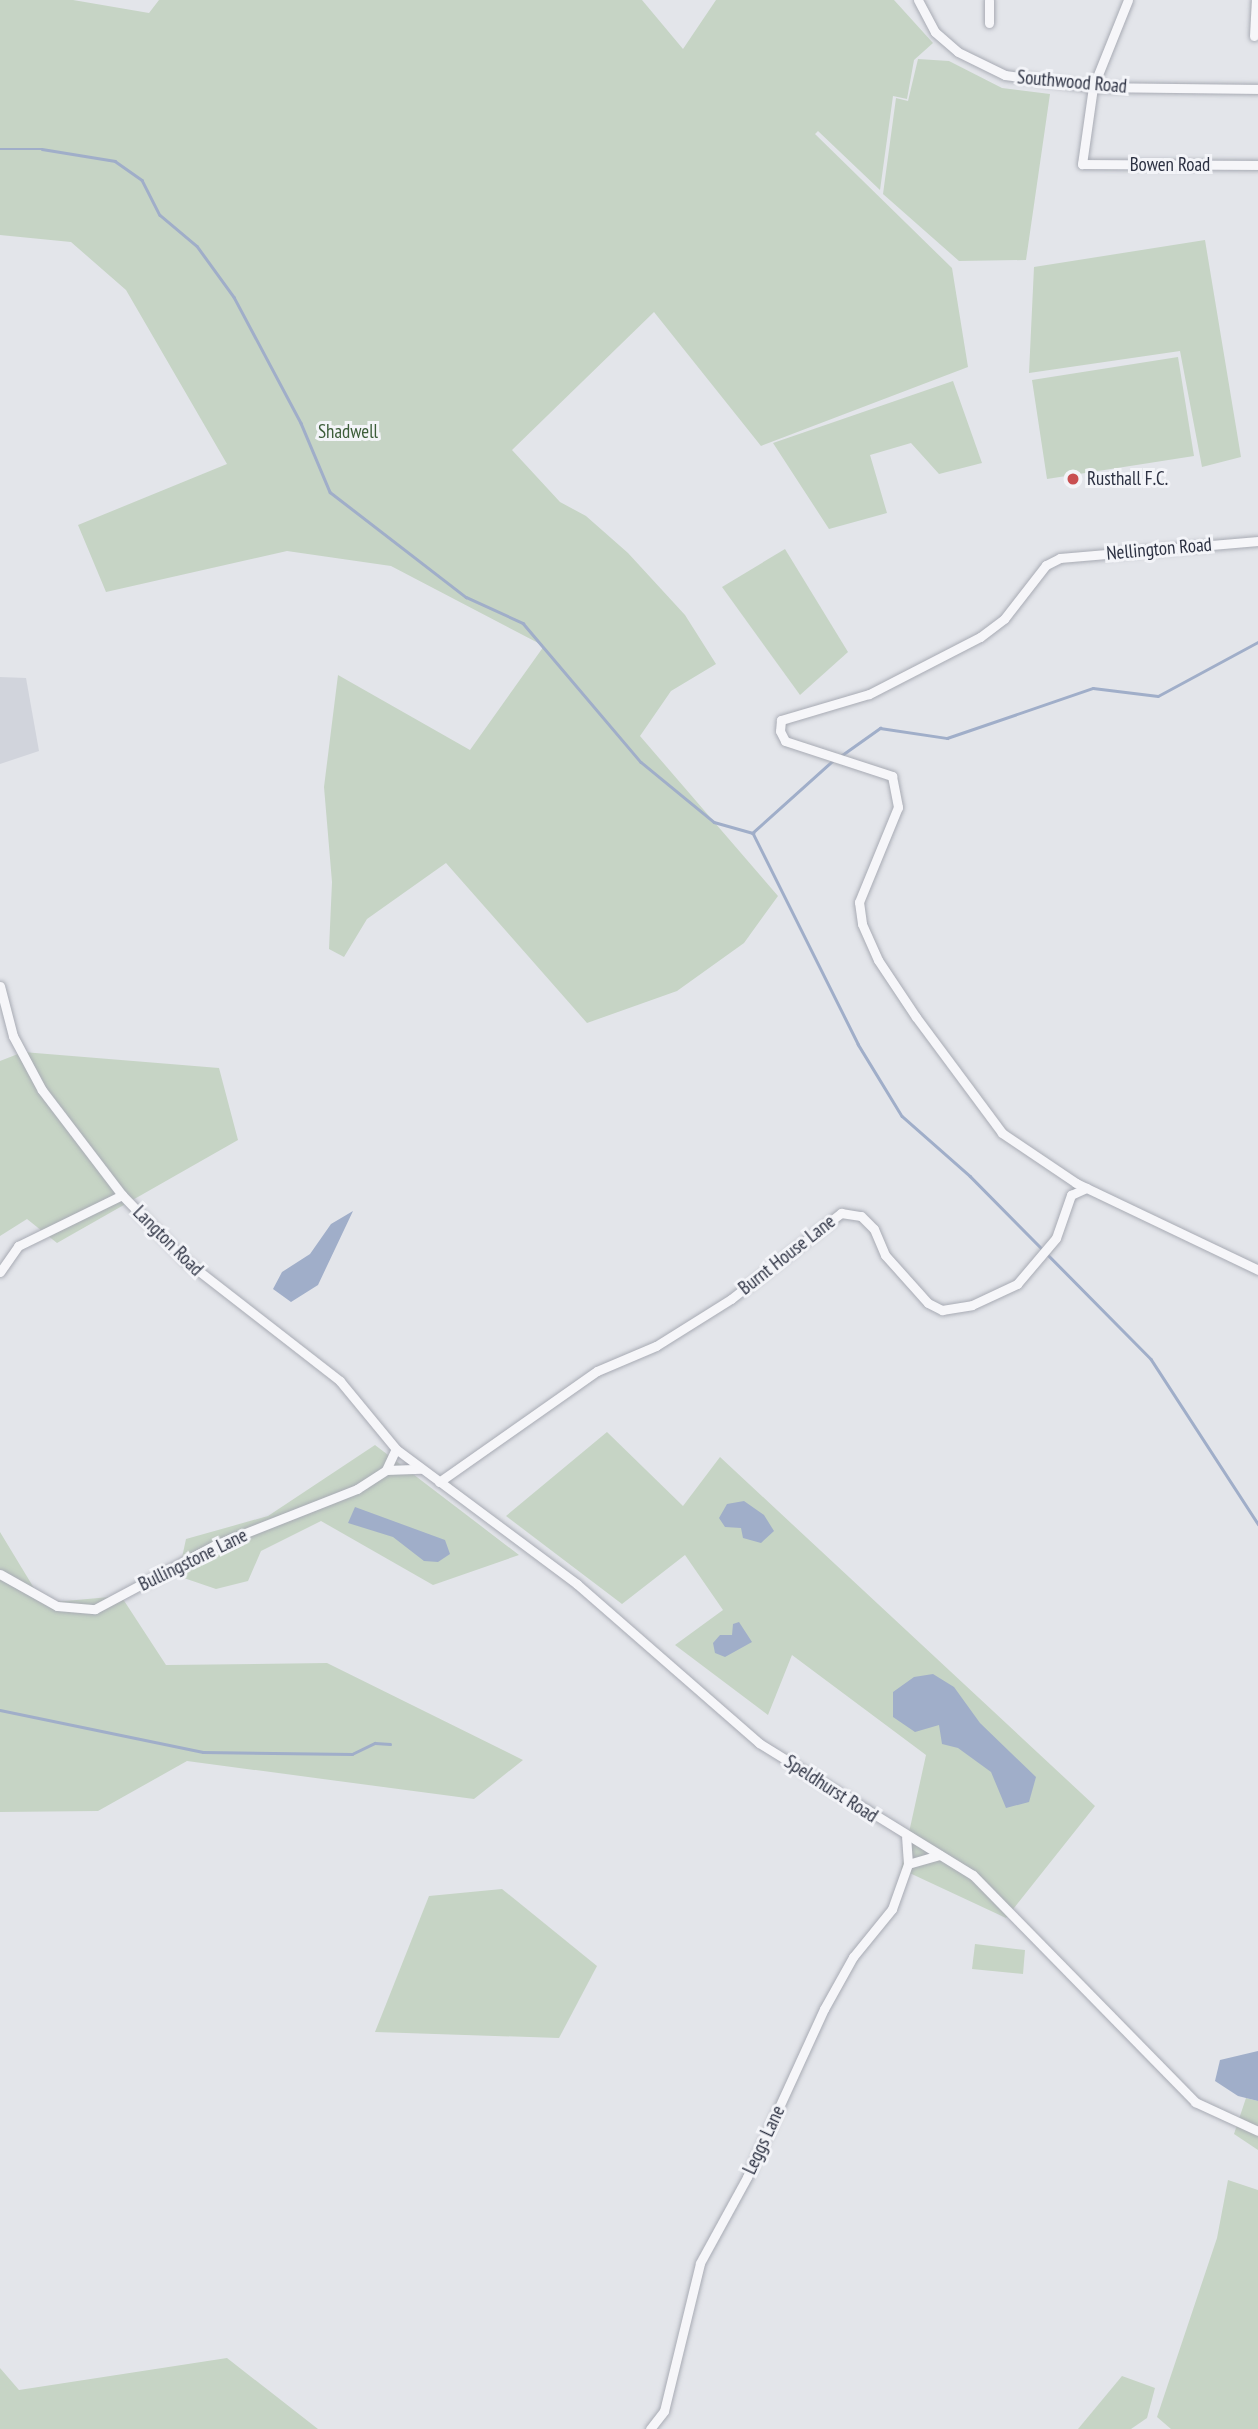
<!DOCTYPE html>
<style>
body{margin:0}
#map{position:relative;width:1258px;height:2429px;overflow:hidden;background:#e3e5ea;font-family:"PT Sans Narrow",sans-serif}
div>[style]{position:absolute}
.built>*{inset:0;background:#d1d4dc}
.green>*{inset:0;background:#c6d4c5}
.water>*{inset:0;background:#a0aec9}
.stream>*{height:2.5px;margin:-1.25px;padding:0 1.25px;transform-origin:1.25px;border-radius:1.25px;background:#a0aec9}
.roads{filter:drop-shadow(0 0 2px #a8abb4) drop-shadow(0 0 2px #a8abb4)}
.minor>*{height:9px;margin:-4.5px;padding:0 4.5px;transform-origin:4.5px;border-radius:4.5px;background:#f6f6f9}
.dots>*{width:19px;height:19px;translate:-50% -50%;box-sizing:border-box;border:4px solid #f3f4f8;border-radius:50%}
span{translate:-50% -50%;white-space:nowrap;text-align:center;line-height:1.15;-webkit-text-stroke:6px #f3f4f8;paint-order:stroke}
.street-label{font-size:19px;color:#2c3142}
.park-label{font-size:19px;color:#3c5d39}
.poi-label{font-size:19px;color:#2c3142}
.left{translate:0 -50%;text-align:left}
</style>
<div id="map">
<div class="built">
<div style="clip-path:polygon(0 677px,26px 678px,39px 751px,0 764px)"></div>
</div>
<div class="green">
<div style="clip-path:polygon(0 0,73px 0,149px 13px,159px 0,642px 0,683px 49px,716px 0,894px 0,933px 43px,914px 60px,907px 99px,893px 96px,880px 190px,818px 131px,815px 134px,952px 268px,968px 367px,761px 446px,654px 312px,512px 450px,560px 502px,586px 516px,628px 553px,685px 615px,716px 664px,671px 691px,640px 736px,778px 896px,744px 943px,677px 991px,587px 1023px,446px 863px,367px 919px,344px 957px,329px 949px,332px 882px,324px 787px,338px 675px,470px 750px,544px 646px,391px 566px,287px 551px,106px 592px,78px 525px,227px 464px,126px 290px,71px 242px,0 235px)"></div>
<div style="clip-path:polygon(918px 59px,949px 61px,1002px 88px,1050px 94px,1026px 260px,959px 261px,883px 194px,896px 98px,908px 101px)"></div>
<div style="clip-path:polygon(1205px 240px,1241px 457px,1202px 467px,1180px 351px,1029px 373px,1034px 267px)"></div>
<div style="clip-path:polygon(1178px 357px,1194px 456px,1047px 479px,1032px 380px)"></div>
<div style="clip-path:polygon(953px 381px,982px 463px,939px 474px,911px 443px,870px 455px,887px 513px,829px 529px,773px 443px)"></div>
<div style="clip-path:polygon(785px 549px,848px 652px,800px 695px,722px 587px)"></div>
<div style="clip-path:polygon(23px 1052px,219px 1068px,238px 1140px,57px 1243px,27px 1219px,0 1236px,0 1061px)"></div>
<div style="clip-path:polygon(607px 1432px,683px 1506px,720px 1457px,1095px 1806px,1006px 1918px,901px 1869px,926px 1755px,792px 1655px,768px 1715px,675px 1645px,723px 1610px,685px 1555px,622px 1604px,506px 1516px)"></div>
<div style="clip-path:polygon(375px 1445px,519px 1555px,433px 1585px,321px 1521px,261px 1551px,248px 1581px,216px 1589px,178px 1576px,186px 1539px,268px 1516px)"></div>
<div style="clip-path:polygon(0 1532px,43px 1603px,121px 1596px,166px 1665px,327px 1663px,523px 1760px,474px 1799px,187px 1761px,98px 1811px,0 1812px)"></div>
<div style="clip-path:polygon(502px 1889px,597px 1966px,559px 2038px,375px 2032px,429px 1896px)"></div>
<div style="clip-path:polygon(975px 1944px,1025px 1950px,1023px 1974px,972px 1969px)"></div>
<div style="clip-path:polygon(1246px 2098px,1258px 2101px,1258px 2150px,1234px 2134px)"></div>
<div style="clip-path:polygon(1228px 2180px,1258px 2190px,1258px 2429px,1171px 2429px,1157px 2417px,1217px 2238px)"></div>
<div style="clip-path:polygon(227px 2358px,318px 2429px,0 2429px,0 2368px,19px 2390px)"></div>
<div style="clip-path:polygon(1122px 2376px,1155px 2388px,1147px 2418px,1131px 2429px,1078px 2429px)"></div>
</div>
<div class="water">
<div style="clip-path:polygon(353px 1211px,318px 1285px,291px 1302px,273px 1289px,282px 1272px,310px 1254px,331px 1224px)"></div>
<div style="clip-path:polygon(744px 1501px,764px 1515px,774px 1531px,761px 1543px,743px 1538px,741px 1528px,725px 1527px,719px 1518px,727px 1504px)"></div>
<div style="clip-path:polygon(355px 1507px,445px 1540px,450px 1554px,438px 1562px,424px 1561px,393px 1537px,348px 1523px)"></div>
<div style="clip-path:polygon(739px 1622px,752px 1642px,725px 1657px,715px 1653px,713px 1643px,720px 1635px,732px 1635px,733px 1624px)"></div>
<div style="clip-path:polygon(933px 1674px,954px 1687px,980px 1723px,1036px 1777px,1029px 1802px,1006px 1808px,991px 1772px,958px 1748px,942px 1744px,939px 1725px,915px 1732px,893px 1717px,893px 1692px,914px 1677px)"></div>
<div style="clip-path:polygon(1258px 2051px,1258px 2101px,1238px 2096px,1215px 2081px,1220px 2060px)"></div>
</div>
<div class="stream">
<div style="left:0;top:149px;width:42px"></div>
<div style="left:42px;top:149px;width:74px;rotate:9.3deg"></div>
<div style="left:115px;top:161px;width:33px;rotate:35deg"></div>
<div style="left:142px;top:180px;width:39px;rotate:63deg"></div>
<div style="left:160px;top:215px;width:48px;rotate:40deg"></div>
<div style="left:197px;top:246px;width:63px;rotate:54deg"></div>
<div style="left:234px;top:297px;width:143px;rotate:62deg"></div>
<div style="left:301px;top:423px;width:75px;rotate:67.2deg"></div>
<div style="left:330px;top:492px;width:172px;rotate:37.7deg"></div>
<div style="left:466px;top:597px;width:63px;rotate:24.5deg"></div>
<div style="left:523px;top:623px;width:182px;rotate:49.7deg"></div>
<div style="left:641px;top:762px;width:94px;rotate:39.4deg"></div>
<div style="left:714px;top:822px;width:41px;rotate:15.8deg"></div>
<div style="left:842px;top:755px;width:47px;rotate:-35.4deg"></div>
<div style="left:880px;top:728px;width:68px;rotate:8.5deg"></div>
<div style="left:947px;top:738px;width:154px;rotate:-18.9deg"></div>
<div style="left:1093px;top:688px;width:65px;rotate:7deg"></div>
<div style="left:1158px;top:696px;width:114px;rotate:-28.4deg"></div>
<div style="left:833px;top:761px;width:108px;rotate:138deg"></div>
<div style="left:753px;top:833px;width:236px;rotate:63.5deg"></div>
<div style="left:858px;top:1044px;width:84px;rotate:58.6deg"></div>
<div style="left:902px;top:1116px;width:91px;rotate:41.4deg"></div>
<div style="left:970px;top:1176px;width:257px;rotate:45.3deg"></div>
<div style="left:1151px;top:1359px;width:197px;rotate:57deg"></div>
<div style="left:0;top:1710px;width:207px;rotate:11.7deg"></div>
<div style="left:203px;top:1752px;width:149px;rotate:0.8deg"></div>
<div style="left:352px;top:1754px;width:25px;rotate:-26deg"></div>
<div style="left:375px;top:1743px;width:15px;rotate:4deg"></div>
</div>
<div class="roads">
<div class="minor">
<div style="left:918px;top:0;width:36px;rotate:62deg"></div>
<div style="left:935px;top:32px;width:30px;rotate:41deg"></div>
<div style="left:958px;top:52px;width:52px;rotate:26.1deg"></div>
<div style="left:1005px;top:75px;width:89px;rotate:7.8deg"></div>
<div style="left:1093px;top:87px;width:165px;rotate:0.7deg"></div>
<div style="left:1128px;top:0;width:94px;rotate:111.9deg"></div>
<div style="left:1093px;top:87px;width:78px;rotate:98.1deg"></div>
<div style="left:1082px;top:164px;width:176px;rotate:0.3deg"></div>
<div style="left:989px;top:23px;width:23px;rotate:-90deg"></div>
<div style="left:1254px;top:36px;width:36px;rotate:-87deg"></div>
<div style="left:1258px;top:541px;width:199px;rotate:175.1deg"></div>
<div style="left:1060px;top:558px;width:16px;rotate:153deg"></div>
<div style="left:1046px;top:565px;width:68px;rotate:127.9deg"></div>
<div style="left:1004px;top:619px;width:30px;rotate:143deg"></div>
<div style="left:980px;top:637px;width:125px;rotate:152.8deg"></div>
<div style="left:869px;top:694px;width:92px;rotate:163.5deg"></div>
<div style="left:781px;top:720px;width:11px;rotate:95deg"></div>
<div style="left:780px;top:731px;width:11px;rotate:63deg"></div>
<div style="left:785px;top:741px;width:113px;rotate:18.1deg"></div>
<div style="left:892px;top:776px;width:32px;rotate:79deg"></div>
<div style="left:898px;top:807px;width:103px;rotate:112.3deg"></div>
<div style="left:859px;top:902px;width:22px;rotate:82deg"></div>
<div style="left:862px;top:924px;width:39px;rotate:66deg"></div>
<div style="left:878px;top:960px;width:69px;rotate:56.3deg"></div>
<div style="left:916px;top:1017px;width:144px;rotate:53.4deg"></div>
<div style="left:1002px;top:1133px;width:89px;rotate:34deg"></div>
<div style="left:1076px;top:1183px;width:202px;rotate:25.5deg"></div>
<div style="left:0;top:986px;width:52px;rotate:75.4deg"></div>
<div style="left:13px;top:1036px;width:61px;rotate:61.8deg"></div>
<div style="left:42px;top:1090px;width:132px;rotate:52.7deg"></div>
<div style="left:122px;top:1195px;width:92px;rotate:45.9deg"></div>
<div style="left:186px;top:1261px;width:195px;rotate:37.9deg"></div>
<div style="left:340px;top:1381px;width:88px;rotate:50.5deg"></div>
<div style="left:396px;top:1449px;width:226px;rotate:36.7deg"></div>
<div style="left:577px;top:1584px;width:242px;rotate:41.1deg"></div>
<div style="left:759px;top:1743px;width:251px;rotate:31.7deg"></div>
<div style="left:973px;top:1875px;width:318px;rotate:45.6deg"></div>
<div style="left:1195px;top:2102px;width:69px;rotate:24.7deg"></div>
<div style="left:0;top:1272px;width:32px;rotate:-55deg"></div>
<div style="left:18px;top:1246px;width:116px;rotate:-26.1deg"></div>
<div style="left:386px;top:1470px;width:35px;rotate:-2deg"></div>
<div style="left:439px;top:1482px;width:193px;rotate:-35.1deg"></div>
<div style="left:597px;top:1371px;width:64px;rotate:-23deg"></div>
<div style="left:656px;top:1346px;width:89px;rotate:-32.1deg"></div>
<div style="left:731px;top:1299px;width:140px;rotate:-38deg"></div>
<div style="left:841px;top:1213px;width:20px;rotate:9deg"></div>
<div style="left:861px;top:1216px;width:18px;rotate:45deg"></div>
<div style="left:874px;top:1229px;width:28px;rotate:67deg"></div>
<div style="left:885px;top:1255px;width:64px;rotate:48.1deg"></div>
<div style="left:928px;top:1303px;width:16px;rotate:27deg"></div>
<div style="left:942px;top:1310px;width:30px;rotate:-9deg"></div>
<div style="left:972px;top:1305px;width:50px;rotate:-25deg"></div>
<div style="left:1017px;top:1284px;width:60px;rotate:-49.7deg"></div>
<div style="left:1056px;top:1238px;width:46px;rotate:-70.8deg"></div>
<div style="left:1071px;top:1195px;width:17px;rotate:-25deg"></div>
<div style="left:0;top:1574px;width:65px;rotate:29.3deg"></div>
<div style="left:57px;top:1606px;width:38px;rotate:5deg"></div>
<div style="left:95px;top:1609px;width:136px;rotate:-28.1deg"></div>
<div style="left:215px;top:1545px;width:153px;rotate:-21.5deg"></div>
<div style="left:357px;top:1489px;width:35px;rotate:-33deg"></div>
<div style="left:386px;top:1470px;width:23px;rotate:-65deg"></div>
<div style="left:908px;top:1864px;width:33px;rotate:-16deg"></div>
<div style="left:650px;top:2429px;width:23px;rotate:-52deg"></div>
<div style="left:664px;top:2411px;width:152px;rotate:-76.3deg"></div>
<div style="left:700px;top:2263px;width:98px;rotate:-61.3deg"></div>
<div style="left:747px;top:2177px;width:185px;rotate:-65.4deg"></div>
<div style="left:824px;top:2009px;width:60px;rotate:-60.9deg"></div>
<div style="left:853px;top:1957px;width:62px;rotate:-50.9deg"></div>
<div style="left:892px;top:1909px;width:48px;rotate:-70.4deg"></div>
<div style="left:908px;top:1864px;width:27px;rotate:-94deg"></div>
</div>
</div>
<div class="dots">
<div style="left:1073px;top:479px;background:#c94f51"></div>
</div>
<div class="street-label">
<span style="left:1072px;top:82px;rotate:5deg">Southwood Road</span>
<span style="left:1170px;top:165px">Bowen Road</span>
<span style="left:1159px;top:549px;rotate:-5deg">Nellington Road</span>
<span style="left:168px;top:1241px;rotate:45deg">Langton Road</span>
<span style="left:787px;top:1255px;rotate:-38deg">Burnt House Lane</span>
<span style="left:193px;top:1560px;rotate:-26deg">Bullingstone Lane</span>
<span style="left:831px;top:1789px;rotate:33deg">Speldhurst Road</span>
<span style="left:764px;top:2140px;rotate:-65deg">Leggs Lane</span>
</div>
<div class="park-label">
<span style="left:348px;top:432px">Shadwell</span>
</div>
<div class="poi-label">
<span class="left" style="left:1087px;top:479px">Rusthall F.C.</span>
</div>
</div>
